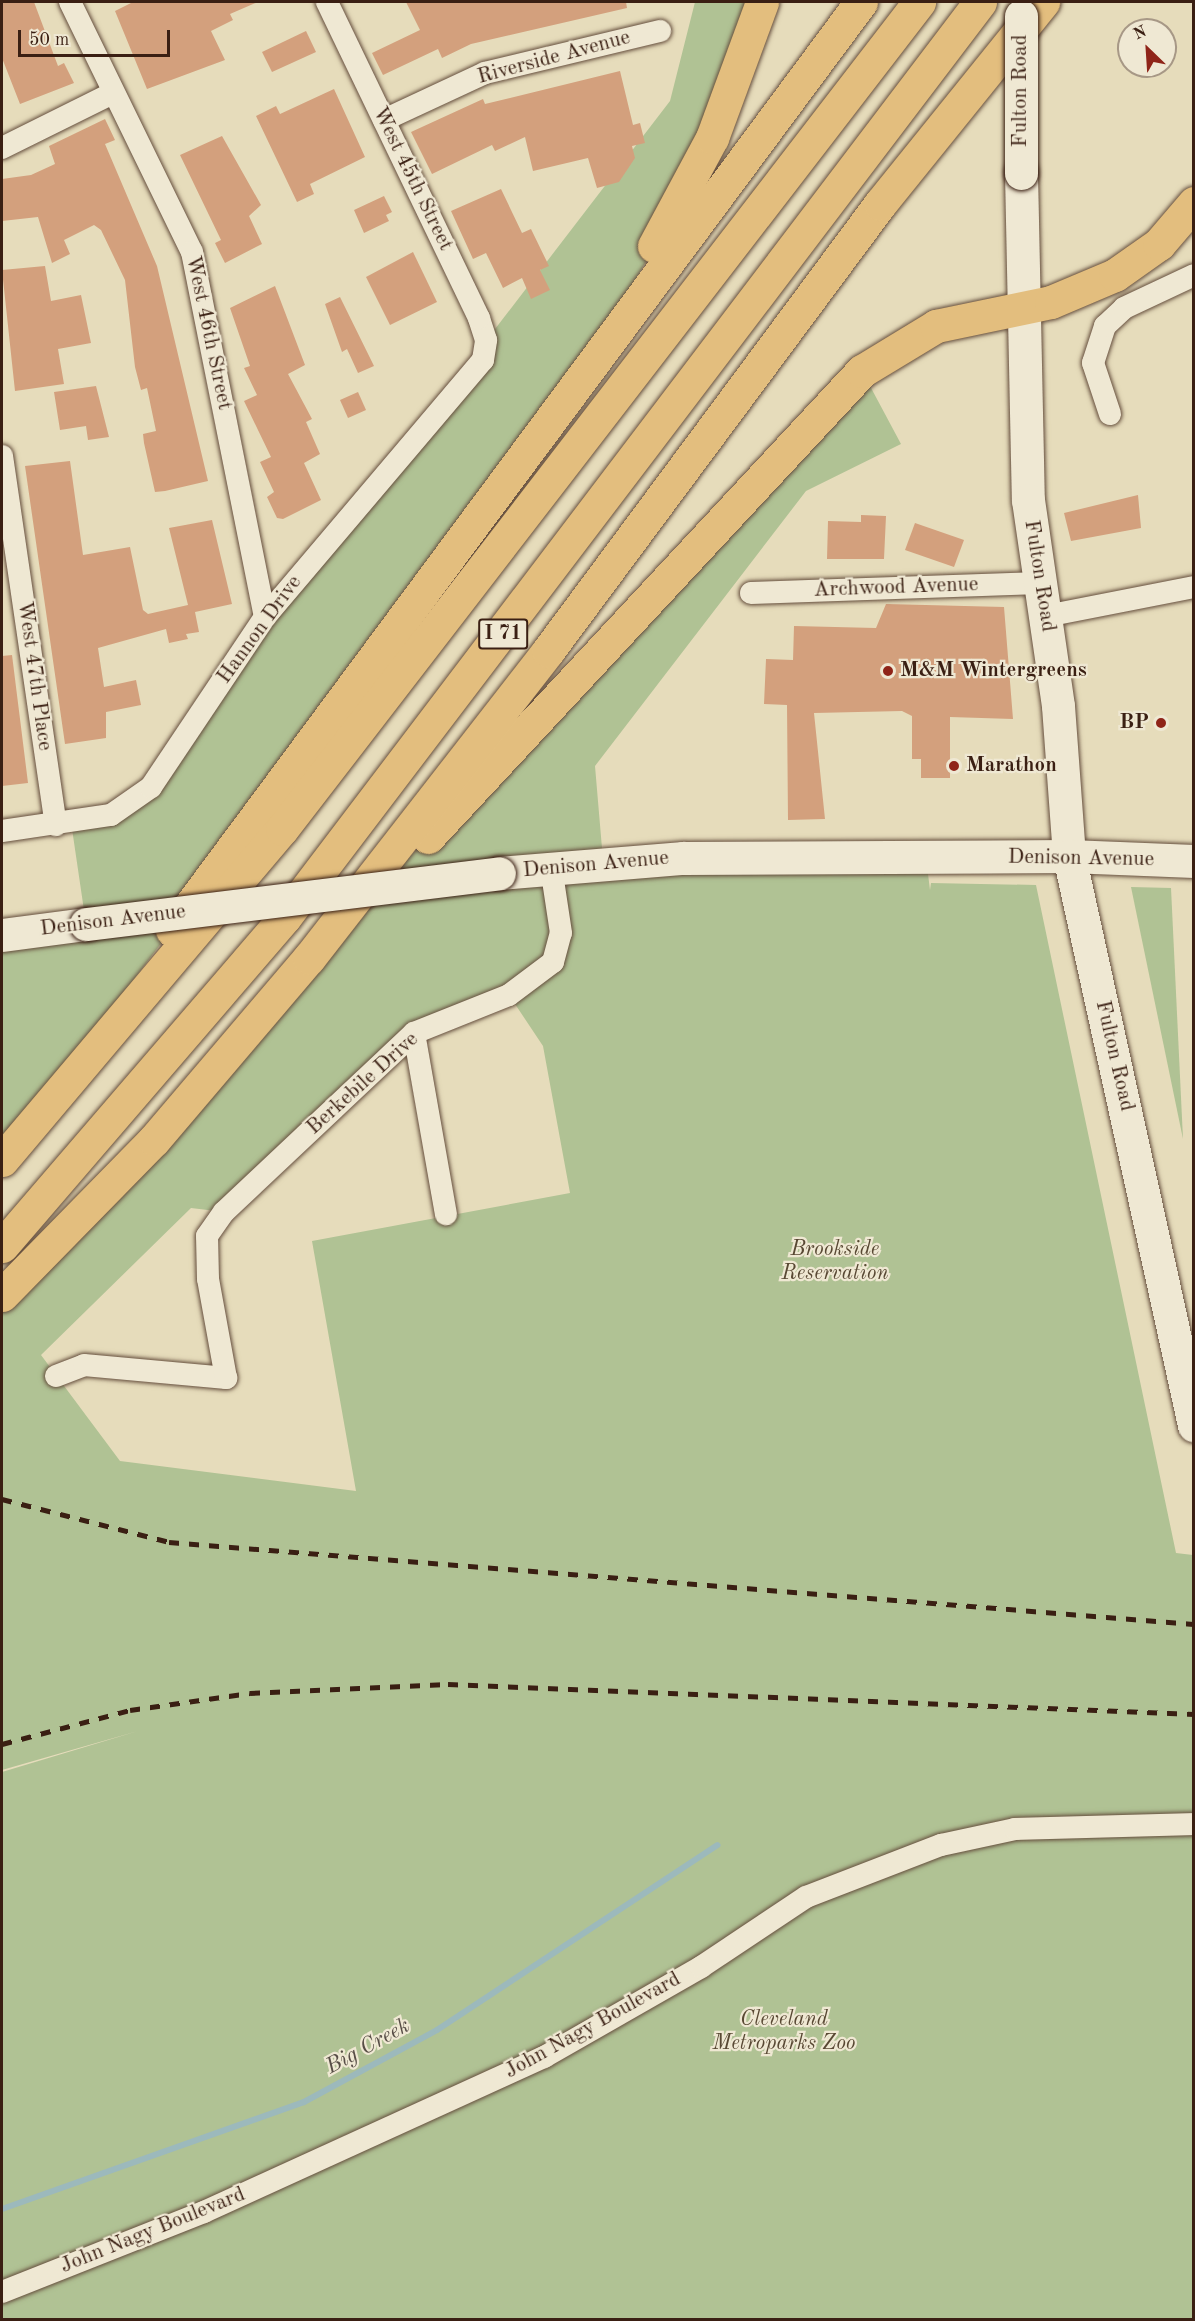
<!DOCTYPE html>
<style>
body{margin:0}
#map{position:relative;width:1195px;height:2321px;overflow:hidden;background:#e6dcbb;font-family:"Old Standard TT",serif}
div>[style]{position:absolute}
.green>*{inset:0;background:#b0c294}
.stream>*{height:6px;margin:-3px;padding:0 3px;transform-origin:3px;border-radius:3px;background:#9cb9bc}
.building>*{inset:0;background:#d3a07d}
.roads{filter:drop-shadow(0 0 2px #654e3d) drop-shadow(0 0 2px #654e3d)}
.minor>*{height:22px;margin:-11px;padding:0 11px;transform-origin:11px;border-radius:11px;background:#efe8d3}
.secondary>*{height:33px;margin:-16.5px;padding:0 16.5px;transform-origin:16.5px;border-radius:16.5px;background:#efe8d3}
.motorway>*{height:33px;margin:-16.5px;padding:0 16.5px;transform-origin:16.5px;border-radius:16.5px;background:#e3be7e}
.rail>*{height:4.5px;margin-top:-2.25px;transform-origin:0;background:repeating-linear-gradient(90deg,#3a1f13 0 10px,transparent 0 20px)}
.bridges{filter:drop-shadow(0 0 2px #3a1f13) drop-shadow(0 0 2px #3a1f13)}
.secondary-bridge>*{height:33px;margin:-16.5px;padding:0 16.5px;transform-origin:16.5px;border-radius:16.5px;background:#efe8d3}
.dots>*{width:16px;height:16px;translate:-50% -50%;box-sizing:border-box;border:3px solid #efe8d3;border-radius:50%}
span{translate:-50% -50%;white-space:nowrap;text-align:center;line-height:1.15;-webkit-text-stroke:4.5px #efe8d3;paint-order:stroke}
.shield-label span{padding:2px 4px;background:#efe8d3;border:2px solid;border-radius:4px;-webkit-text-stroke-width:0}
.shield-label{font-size:20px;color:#3a1f13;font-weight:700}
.street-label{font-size:21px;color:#3a1f13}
.poi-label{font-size:21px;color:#3a1f13;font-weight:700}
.left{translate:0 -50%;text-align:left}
.right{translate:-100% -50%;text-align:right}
.park-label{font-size:21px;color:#584833;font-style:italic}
.water-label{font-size:22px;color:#574d46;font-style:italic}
.frame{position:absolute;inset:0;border:3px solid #3a1f13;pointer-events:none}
.north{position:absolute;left:1117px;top:18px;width:60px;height:60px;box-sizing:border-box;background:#efe8d3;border:2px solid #a79886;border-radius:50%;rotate:335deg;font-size:16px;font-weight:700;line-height:24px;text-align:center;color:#3a1f13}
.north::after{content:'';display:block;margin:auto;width:21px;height:27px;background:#8f2418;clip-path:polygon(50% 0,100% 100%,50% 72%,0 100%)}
.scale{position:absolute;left:18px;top:30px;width:152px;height:27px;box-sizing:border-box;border:3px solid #3a1f13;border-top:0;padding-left:8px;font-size:18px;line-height:21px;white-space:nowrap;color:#3a1f13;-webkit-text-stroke:4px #efe8d3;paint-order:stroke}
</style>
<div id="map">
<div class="green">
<div style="clip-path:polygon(695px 2px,762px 2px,677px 208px,631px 287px,282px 783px,2px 1154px,2px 935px,86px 924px,71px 822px,133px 801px,670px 101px)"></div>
<div style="clip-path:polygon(evenodd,862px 371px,901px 444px,806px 491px,595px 766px,603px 860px,926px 858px,930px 890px,931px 883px,1036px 885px,1176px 1553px,1193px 1555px,1193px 2319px,2px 2319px,2px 1772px,138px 1731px,2px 1770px,2px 1295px,862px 371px,509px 995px,543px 1046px,570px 1193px,312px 1241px,356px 1491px,120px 1461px,41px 1355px,191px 1208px,224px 1212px,414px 1033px,509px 995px)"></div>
<div style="clip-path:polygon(1131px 887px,1171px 888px,1183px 1139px)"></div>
</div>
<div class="stream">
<div style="left:2px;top:2209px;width:320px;rotate:-19.5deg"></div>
<div style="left:304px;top:2102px;width:151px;rotate:-28.4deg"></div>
<div style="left:437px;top:2030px;width:336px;rotate:-33.4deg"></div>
</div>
<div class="building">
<div style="clip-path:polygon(2px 2px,34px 2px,58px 66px,64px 63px,74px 83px,20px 104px,2px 58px)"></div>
<div style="clip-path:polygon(133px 2px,258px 2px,230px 14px,233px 20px,211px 31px,225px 60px,147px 89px,115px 11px)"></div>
<div style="clip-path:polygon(406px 2px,626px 2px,627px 8px,471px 44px,442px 58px,438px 49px,383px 75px,372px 53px,420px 30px)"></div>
<div style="clip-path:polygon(306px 31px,316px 52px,272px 72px,262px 52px)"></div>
<div style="clip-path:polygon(620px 71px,633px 125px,640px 123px,645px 143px,632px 146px,635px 158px,619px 182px,597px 188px,588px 158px,533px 171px,525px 137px,495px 151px,492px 145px,432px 174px,411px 132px,483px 99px,485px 104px)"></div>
<div style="clip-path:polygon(334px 89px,365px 157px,310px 184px,314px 194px,297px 202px,256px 116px,276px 106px,280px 114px)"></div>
<div style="clip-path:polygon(105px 119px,115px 140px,105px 144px,157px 266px,208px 481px,165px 491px,155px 492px,144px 443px,143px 434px,156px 431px,147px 388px,141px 390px,135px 367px,125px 280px,101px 230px,94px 225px,64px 240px,70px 254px,52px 263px,38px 217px,2px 221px,2px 179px,31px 175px,55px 164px,49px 146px)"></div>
<div style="clip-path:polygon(222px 136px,261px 205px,249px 216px,262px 244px,225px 263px,215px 243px,221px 240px,180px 155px)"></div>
<div style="clip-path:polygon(501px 189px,522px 233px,531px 229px,549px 266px,540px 270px,550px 290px,531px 299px,522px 278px,503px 288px,486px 253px,473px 259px,451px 211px)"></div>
<div style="clip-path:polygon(384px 196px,392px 212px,386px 215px,389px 221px,364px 233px,354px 210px)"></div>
<div style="clip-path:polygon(413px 252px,437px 302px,390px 325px,366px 277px)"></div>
<div style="clip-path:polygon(45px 266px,51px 301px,81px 295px,91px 343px,58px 349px,64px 384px,15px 391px,2px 270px)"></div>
<div style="clip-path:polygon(275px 286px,305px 365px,288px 374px,312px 419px,306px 422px,320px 454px,304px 463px,321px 500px,283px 519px,277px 518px,267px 497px,274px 492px,260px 462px,271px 457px,244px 401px,257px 395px,244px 368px,250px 366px,230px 308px)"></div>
<div style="clip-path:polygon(340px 297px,374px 366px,358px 373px,347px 349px,342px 352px,325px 304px)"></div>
<div style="clip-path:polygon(96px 386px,109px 437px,88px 440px,86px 426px,60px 430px,54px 392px)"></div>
<div style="clip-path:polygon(358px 392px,366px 410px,348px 418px,340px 400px)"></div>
<div style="clip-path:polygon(70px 461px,83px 555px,130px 547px,143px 610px,148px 614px,188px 605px,169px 528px,212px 520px,232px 604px,195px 612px,199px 632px,186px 634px,188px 639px,169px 643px,166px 629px,98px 648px,104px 687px,136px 680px,141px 705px,106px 712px,106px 738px,65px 744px,25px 466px)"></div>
<div style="clip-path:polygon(1138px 495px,1141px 528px,1071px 541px,1064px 513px)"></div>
<div style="clip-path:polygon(861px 515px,886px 516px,884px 559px,827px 559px,828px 521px,861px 522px)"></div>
<div style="clip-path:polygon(915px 523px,964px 540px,954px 567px,905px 550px)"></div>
<div style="clip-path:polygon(886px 604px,1004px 607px,1013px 719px,950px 717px,950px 778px,921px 778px,921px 759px,912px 759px,912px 716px,902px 711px,814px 713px,825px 819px,788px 820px,787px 705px,764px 704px,766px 659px,793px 660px,794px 626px,876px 628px)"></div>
<div style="clip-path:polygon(12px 655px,28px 783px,2px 786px,2px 656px)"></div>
</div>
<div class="roads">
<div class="minor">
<div style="left:70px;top:2px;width:278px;rotate:64deg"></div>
<div style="left:192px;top:252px;width:372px;rotate:78.7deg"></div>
<div style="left:384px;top:120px;width:111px;rotate:-25deg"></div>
<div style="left:485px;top:73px;width:180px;rotate:-13.5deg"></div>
<div style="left:2px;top:148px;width:124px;rotate:-26.4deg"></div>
<div style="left:1110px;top:414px;width:54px;rotate:-108.4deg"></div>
<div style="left:1093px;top:363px;width:39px;rotate:-72deg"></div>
<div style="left:1105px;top:326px;width:26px;rotate:-43deg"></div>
<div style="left:1124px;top:308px;width:77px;rotate:-25.2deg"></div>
<div style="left:2px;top:456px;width:373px;rotate:81.7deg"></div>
<div style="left:751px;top:593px;width:289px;rotate:-2deg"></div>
<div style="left:1046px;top:616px;width:151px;rotate:-11.1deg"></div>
<div style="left:2px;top:831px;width:110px;rotate:-8.4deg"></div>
<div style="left:111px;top:815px;width:49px;rotate:-35deg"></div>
<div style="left:151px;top:787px;width:205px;rotate:-56.2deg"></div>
<div style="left:265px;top:617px;width:337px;rotate:-49.7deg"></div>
<div style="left:483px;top:360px;width:20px;rotate:-81deg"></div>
<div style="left:486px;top:340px;width:23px;rotate:-108deg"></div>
<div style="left:479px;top:318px;width:351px;rotate:-115.7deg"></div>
<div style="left:414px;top:1033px;width:184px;rotate:80deg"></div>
<div style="left:56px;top:1376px;width:30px;rotate:-21deg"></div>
<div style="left:84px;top:1365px;width:143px;rotate:5.2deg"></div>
<div style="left:226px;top:1378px;width:101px;rotate:-100.3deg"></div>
<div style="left:208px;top:1279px;width:43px;rotate:-91.3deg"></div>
<div style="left:207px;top:1236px;width:29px;rotate:-55deg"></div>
<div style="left:224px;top:1212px;width:261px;rotate:-43.3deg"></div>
<div style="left:414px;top:1033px;width:102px;rotate:-21.8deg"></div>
<div style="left:509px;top:995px;width:55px;rotate:-36.9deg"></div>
<div style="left:553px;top:962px;width:30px;rotate:-75deg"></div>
<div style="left:561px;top:933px;width:67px;rotate:-98.6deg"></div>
<div style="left:2px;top:2292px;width:217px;rotate:-21.6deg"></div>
<div style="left:204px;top:2212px;width:374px;rotate:-24.5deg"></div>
<div style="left:544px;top:2057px;width:181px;rotate:-29.8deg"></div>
<div style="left:701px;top:1967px;width:126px;rotate:-33.7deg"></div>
<div style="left:806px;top:1897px;width:145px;rotate:-21.1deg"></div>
<div style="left:941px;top:1845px;width:76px;rotate:-12.2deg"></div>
<div style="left:1015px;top:1829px;width:179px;rotate:-1.6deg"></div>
</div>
<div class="secondary">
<div style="left:1021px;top:173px;width:327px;rotate:88.8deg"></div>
<div style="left:1028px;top:500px;width:208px;rotate:81.7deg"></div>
<div style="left:1058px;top:706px;width:150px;rotate:85.8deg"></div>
<div style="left:1069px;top:856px;width:583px;rotate:77.61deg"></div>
<div style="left:499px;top:873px;width:185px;rotate:-4.7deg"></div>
<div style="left:683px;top:858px;width:386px;rotate:-0.3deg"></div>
<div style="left:1069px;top:856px;width:125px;rotate:2.3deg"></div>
<div style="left:2px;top:935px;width:85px;rotate:-7.5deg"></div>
</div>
<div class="motorway">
<div style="left:654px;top:246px;width:123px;rotate:-61.8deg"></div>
<div style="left:712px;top:138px;width:145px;rotate:-69.8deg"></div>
<div style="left:428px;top:837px;width:637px;rotate:-47.04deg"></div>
<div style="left:862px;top:371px;width:87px;rotate:-31.3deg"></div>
<div style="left:936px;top:326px;width:117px;rotate:-11.8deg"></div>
<div style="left:1051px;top:302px;width:69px;rotate:-22.9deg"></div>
<div style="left:1115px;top:275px;width:54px;rotate:-35.2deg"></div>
<div style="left:1159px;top:244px;width:54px;rotate:-49.5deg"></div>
<div style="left:172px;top:930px;width:1156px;rotate:-53.41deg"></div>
<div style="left:2px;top:1160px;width:434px;rotate:-49.8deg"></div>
<div style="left:282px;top:829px;width:1044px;rotate:-52.39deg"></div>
<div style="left:2px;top:1246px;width:434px;rotate:-49.3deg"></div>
<div style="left:285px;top:917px;width:1149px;rotate:-52.78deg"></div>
<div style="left:2px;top:1295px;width:217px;rotate:-45.6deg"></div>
<div style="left:154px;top:1140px;width:239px;rotate:-49.6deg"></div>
<div style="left:309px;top:958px;width:389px;rotate:-52.1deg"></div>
<div style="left:548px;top:651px;width:557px;rotate:-53.4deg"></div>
<div style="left:880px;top:204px;width:260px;rotate:-51.1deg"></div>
</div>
</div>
<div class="rail">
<div style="left:2px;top:1499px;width:172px;rotate:14.4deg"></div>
<div style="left:169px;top:1542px;width:1028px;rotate:4.57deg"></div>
<div style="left:2px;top:1744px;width:132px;rotate:-14.9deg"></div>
<div style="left:130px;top:1710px;width:121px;rotate:-8.1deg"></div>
<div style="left:250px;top:1693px;width:198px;rotate:-2.6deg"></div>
<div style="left:448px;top:1684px;width:747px;rotate:2.3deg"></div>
</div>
<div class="bridges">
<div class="secondary-bridge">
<div style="left:1021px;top:16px;width:157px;rotate:90deg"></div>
<div style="left:86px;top:924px;width:416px;rotate:-7deg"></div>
</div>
</div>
<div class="dots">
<div style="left:888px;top:671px;background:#8f2418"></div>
<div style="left:1161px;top:723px;background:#8f2418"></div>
<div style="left:954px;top:766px;background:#8f2418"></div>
</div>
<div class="shield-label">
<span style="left:503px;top:634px">I 71</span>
</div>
<div class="street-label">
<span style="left:554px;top:58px;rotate:-15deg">Riverside Avenue</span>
<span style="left:1021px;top:91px;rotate:-90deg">Fulton Road</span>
<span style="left:412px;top:179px;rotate:64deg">West 45th Street</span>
<span style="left:208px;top:333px;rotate:78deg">West 46th Street</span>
<span style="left:1039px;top:576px;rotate:81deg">Fulton Road</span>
<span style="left:896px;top:588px;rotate:-2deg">Archwood Avenue</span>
<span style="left:260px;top:630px;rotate:-54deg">Hannon Drive</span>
<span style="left:34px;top:676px;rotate:82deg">West 47th Place</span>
<span style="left:1081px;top:859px;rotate:1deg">Denison Avenue</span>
<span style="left:596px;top:865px;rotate:-5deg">Denison Avenue</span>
<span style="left:113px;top:921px;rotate:-7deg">Denison Avenue</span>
<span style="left:1114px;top:1056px;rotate:77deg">Fulton Road</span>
<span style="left:363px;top:1084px;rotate:-42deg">Berkebile Drive</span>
<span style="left:593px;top:2026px;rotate:-29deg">John Nagy Boulevard</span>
<span style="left:153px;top:2231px;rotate:-22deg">John Nagy Boulevard</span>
</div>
<div class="poi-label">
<span class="left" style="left:900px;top:671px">M&amp;M Wintergreens</span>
<span class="right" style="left:1149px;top:723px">BP</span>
<span class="left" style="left:966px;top:766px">Marathon</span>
</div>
<div class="park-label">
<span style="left:835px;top:1262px">Brookside<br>Reservation</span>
<span style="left:784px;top:2032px">Cleveland<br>Metroparks Zoo</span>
</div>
<div class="water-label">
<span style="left:368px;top:2047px;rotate:-29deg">Big Creek</span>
</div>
<div class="frame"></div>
<div class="north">N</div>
<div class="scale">50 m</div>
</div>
